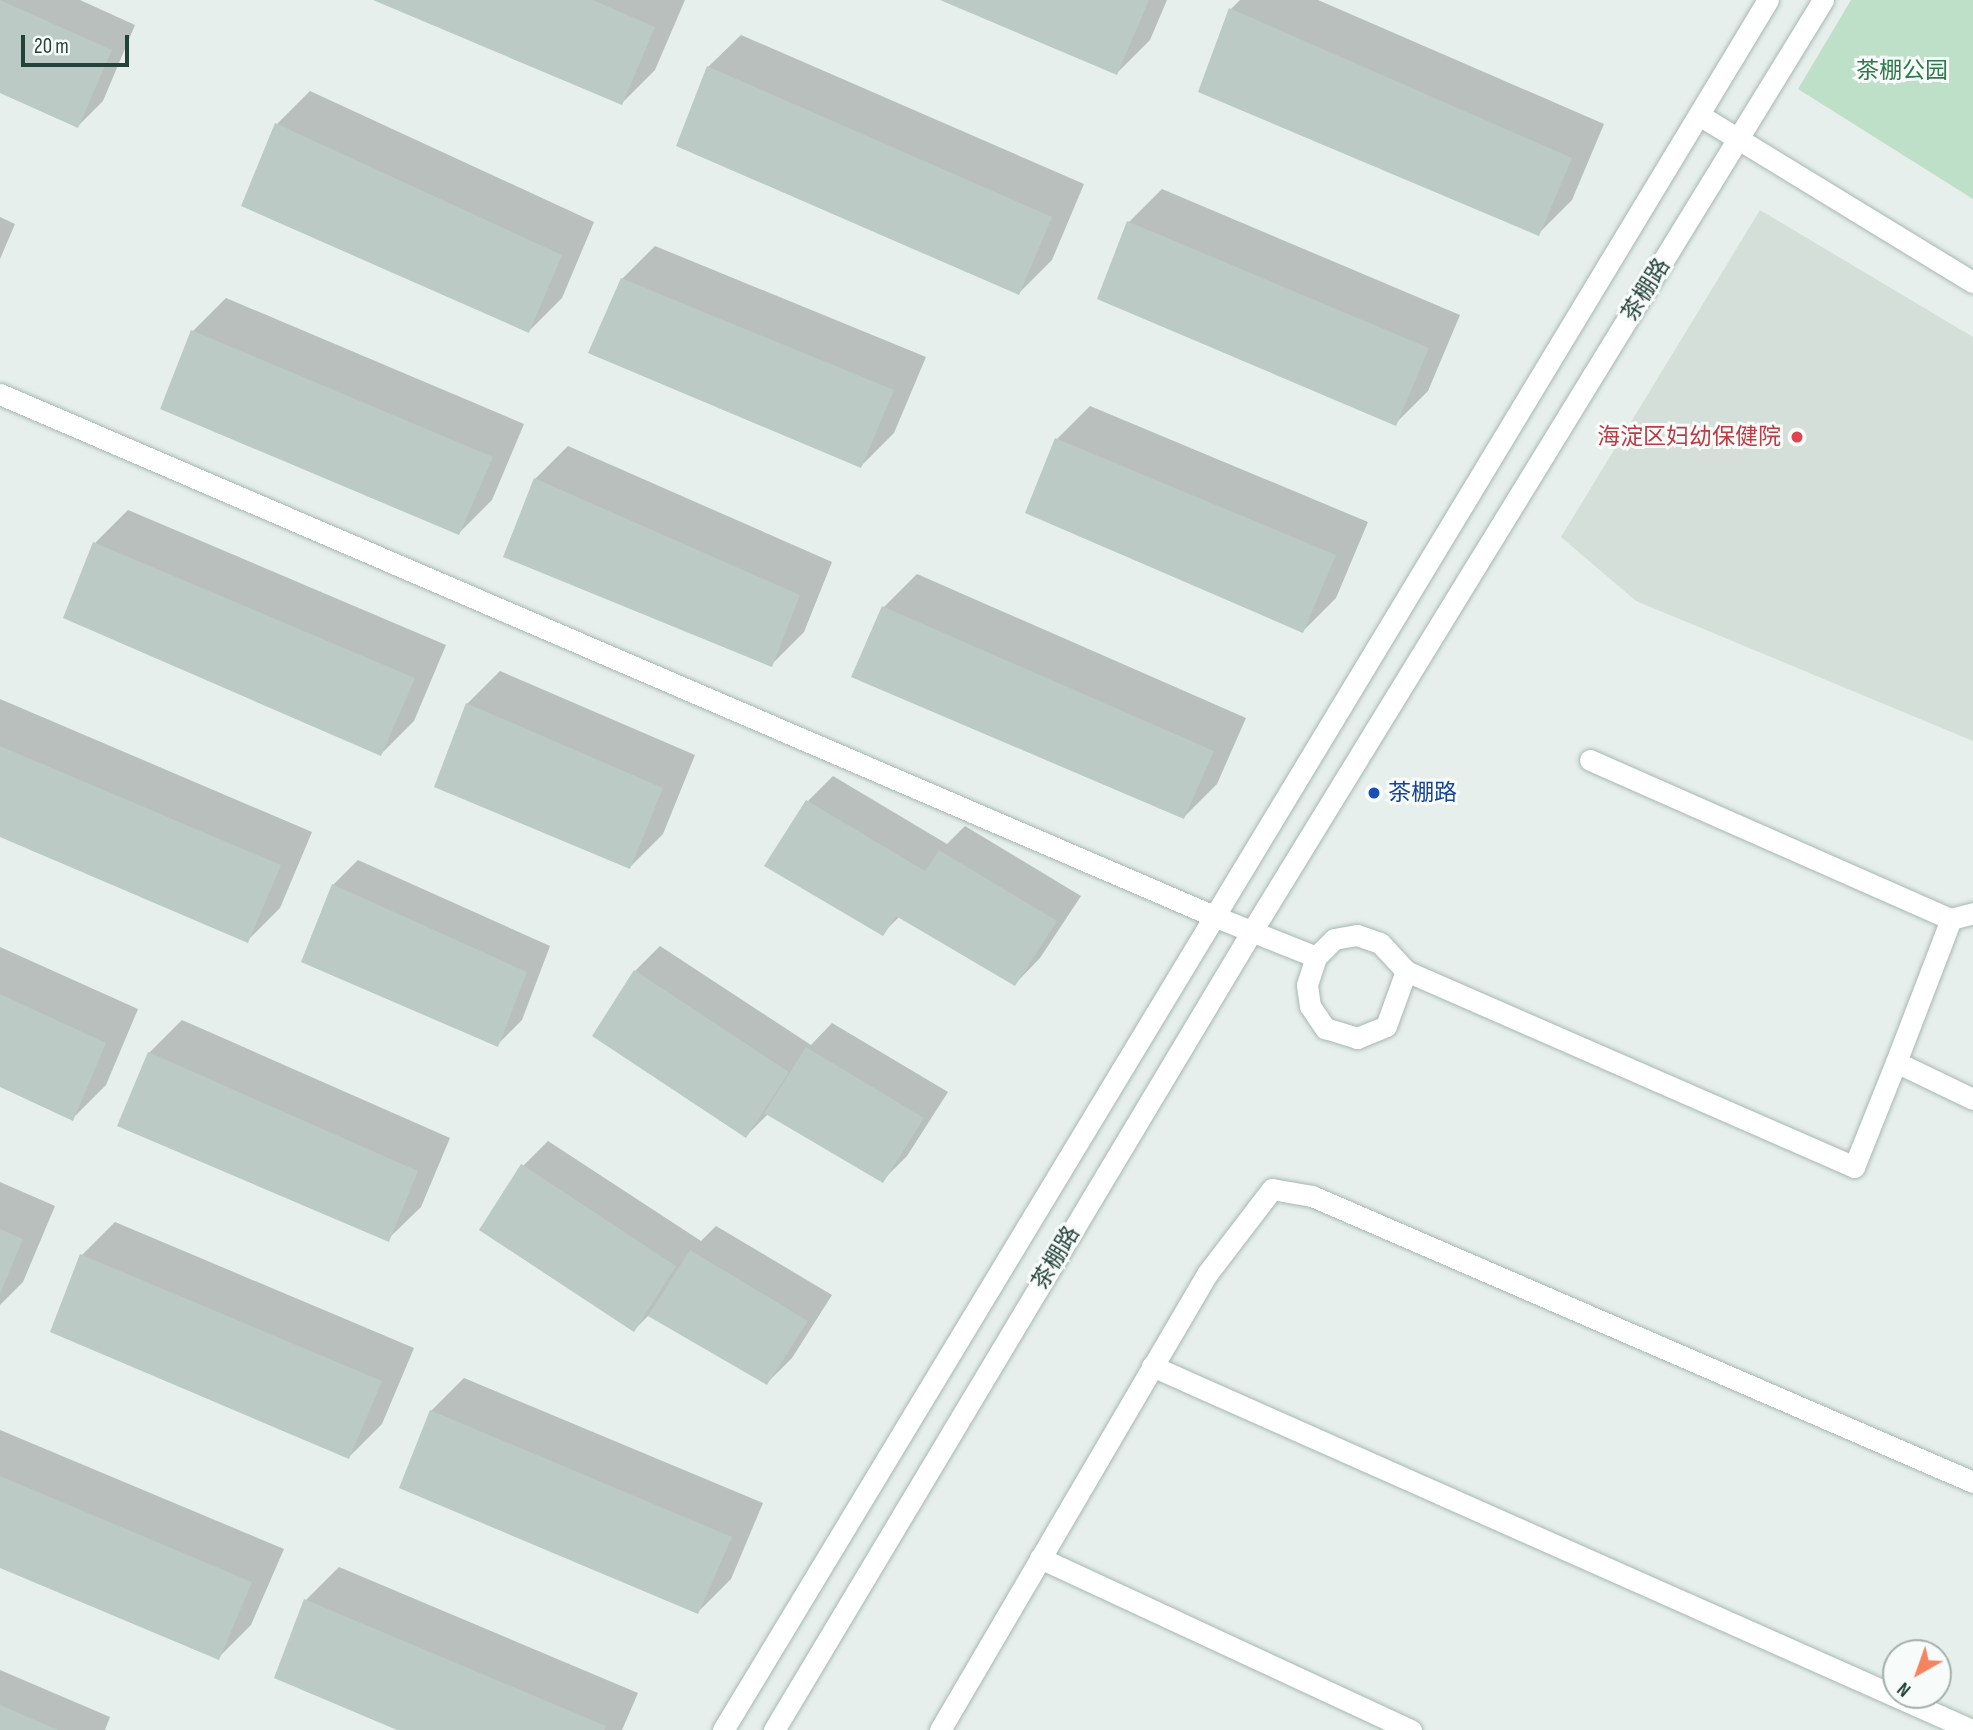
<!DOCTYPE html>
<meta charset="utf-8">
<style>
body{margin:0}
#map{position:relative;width:1973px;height:1730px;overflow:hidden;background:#e6efeb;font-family:"Sofia Sans Condensed","Noto Sans SC",sans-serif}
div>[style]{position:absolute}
.built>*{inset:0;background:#d4dfda}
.green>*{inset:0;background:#bfe0c8}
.shadow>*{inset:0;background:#0003}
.building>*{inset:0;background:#bbcac4}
.roads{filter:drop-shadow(0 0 2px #a8b8b2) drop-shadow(0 0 2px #a8b8b2)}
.minor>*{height:21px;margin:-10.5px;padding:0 10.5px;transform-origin:10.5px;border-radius:10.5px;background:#fff}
.tertiary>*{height:21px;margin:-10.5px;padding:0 10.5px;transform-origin:10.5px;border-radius:10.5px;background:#fff}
.dots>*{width:19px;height:19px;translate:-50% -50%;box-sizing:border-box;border:4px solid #f7fbf9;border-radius:50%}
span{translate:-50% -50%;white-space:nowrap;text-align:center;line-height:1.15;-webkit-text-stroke:6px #f7fbf9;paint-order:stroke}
.park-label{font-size:23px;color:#2d7a4b}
.street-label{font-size:23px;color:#24423a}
.health-label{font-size:23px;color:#be3a42}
.right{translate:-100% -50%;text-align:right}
.transit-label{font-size:23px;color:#164399}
.left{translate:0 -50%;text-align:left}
.north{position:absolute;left:1882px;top:1639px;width:70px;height:70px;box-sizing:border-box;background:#f7fbf9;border:2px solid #a3b1ad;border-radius:50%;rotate:220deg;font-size:19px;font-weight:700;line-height:28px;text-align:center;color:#24423a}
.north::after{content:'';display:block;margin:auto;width:24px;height:32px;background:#f4845f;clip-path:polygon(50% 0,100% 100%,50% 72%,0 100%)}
.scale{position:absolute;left:21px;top:35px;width:108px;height:32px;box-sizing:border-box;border:4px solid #24423a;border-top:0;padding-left:9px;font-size:21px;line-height:24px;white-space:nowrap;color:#24423a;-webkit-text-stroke:5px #f7fbf9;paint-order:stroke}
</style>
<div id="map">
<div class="built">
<div style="clip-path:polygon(1760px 210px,1973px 337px,1973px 741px,1636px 601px,1561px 537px)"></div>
</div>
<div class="green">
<div style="clip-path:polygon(1851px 0,1973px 0,1973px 199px,1798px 89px)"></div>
</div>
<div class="shadow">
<div style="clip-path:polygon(0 0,80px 0,135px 25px,103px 101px,78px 126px,0 91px)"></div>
<div style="clip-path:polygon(378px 0,685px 0,655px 70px,622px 103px)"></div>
<div style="clip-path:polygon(945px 0,1167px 0,1150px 40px,1117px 73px)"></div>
<div style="clip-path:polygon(1240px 0,1318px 0,1604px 124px,1572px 200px,1539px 233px,1231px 9px)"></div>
<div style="clip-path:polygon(741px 35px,1084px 184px,1052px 260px,1019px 293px,708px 67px)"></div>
<div style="clip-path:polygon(310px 91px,594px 222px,562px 298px,529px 331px,277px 124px)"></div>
<div style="clip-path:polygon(1162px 189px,1460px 315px,1428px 391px,1395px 424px,1129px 222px)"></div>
<div style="clip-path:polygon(0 217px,15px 224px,0 259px)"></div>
<div style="clip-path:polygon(655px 246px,926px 357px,894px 433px,861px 466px,590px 352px,622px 279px)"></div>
<div style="clip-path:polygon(226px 298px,524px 424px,492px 500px,459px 533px,193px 331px)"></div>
<div style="clip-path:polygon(1090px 406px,1368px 522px,1336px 598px,1303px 631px,1057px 439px)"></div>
<div style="clip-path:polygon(568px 446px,832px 562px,804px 632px,771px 665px,535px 479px)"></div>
<div style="clip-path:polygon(128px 510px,446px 645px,414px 721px,381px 754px,66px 617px,95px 543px)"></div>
<div style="clip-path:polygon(917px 574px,1246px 718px,1217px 784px,1184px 817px,853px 676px,884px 607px)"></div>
<div style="clip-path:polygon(500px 671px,695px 755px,663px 834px,630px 867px,467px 704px)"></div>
<div style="clip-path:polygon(0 699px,312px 832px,280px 908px,247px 941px,0 836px)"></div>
<div style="clip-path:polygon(833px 776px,947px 844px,965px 826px,1081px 896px,1040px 958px,1015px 984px,900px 916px,883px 933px,808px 801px)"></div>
<div style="clip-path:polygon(358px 860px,550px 946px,522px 1020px,497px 1045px,333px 885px)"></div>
<div style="clip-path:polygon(660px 946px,811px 1045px,832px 1023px,948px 1092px,907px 1156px,882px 1181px,768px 1114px,746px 1136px,635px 971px)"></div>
<div style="clip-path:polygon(0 947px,138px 1009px,106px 1085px,73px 1118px,0 1085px)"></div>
<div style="clip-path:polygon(182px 1020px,450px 1138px,421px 1207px,388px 1239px,119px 1125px,149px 1053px)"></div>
<div style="clip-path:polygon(548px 1141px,701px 1241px,716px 1226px,832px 1295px,792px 1358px,767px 1383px,649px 1315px,634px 1330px,523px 1166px)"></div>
<div style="clip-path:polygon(0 1182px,55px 1206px,23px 1282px,0 1305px)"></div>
<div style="clip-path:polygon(115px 1222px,414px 1348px,382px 1424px,349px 1457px,52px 1331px,82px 1255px)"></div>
<div style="clip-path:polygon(464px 1378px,763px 1503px,731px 1579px,698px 1612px,431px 1411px)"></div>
<div style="clip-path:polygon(0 1430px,284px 1549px,251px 1625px,218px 1658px,0 1566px)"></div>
<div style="clip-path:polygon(339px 1567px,638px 1693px,622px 1730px,402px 1730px,306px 1600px)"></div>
<div style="clip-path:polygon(0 1670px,110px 1717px,105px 1730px,0 1730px)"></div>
</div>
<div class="building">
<div style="clip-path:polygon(0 0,112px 50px,78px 128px,0 93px)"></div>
<div style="clip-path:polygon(373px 0,593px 0,655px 27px,622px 105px)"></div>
<div style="clip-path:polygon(940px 0,1149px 0,1117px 75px)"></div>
<div style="clip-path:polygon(1229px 8px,1572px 158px,1539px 236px,1198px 92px)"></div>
<div style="clip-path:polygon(707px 66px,1052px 217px,1019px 295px,676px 146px)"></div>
<div style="clip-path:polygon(275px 123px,562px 255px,529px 333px,241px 206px)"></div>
<div style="clip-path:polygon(1127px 221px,1429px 348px,1396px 426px,1097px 299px)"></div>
<div style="clip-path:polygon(621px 278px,894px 390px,861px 468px,588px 353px)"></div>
<div style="clip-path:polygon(191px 330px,493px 457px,459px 535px,160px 409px)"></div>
<div style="clip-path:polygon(1055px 438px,1336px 555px,1303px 633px,1025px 513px)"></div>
<div style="clip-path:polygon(534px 478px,800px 595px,772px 667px,503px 557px)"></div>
<div style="clip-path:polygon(93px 542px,415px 678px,381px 756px,63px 618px)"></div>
<div style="clip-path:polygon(882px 606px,1214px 751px,1184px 819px,851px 677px)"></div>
<div style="clip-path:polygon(466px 703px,663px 788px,630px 869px,434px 787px)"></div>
<div style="clip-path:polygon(0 746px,281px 865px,248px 943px,0 837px)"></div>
<div style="clip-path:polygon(806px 800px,925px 871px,939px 850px,1057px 921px,1015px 986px,896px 916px,883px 936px,764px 866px)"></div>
<div style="clip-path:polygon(332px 884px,527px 972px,498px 1047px,301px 962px)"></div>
<div style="clip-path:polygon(634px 970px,789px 1072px,746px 1138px,592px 1036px)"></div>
<div style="clip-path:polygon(0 994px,106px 1043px,73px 1121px,0 1087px)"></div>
<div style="clip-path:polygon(806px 1047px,924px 1118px,883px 1183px,764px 1113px)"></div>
<div style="clip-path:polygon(148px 1052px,418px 1171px,389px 1242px,117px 1126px)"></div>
<div style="clip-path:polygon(521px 1164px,676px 1266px,634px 1332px,479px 1230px)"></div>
<div style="clip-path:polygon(0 1229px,23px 1239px,0 1294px)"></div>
<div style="clip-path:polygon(690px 1250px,808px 1321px,767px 1385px,648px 1316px)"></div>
<div style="clip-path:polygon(80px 1254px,382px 1381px,349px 1459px,50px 1332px)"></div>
<div style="clip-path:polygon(430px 1410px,732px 1537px,698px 1614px,399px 1488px)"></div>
<div style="clip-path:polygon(0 1476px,252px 1582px,219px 1660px,0 1568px)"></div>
<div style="clip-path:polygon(304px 1599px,606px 1726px,604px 1730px,397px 1730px,274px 1678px)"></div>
<div style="clip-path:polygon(0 1705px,58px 1730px,0 1730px)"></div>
</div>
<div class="roads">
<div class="minor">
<div style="left:1699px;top:115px;width:321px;rotate:31.4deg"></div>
<div style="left:0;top:394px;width:1324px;rotate:23.27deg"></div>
<div style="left:1216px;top:917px;width:108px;rotate:21.8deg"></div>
<div style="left:1316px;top:957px;width:25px;rotate:-45deg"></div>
<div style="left:1334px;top:939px;width:23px;rotate:-10deg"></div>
<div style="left:1357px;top:935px;width:24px;rotate:19deg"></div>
<div style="left:1380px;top:943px;width:38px;rotate:47deg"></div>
<div style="left:1406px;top:971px;width:489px;rotate:23.6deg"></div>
<div style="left:1854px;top:1167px;width:113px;rotate:-68.2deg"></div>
<div style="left:1590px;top:760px;width:394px;rotate:23.8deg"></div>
<div style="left:1951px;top:919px;width:23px;rotate:-15deg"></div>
<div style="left:1951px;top:919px;width:153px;rotate:111deg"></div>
<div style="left:1896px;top:1062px;width:85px;rotate:25.7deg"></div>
<div style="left:1316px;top:957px;width:29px;rotate:108deg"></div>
<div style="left:1307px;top:985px;width:21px;rotate:82deg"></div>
<div style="left:1310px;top:1006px;width:27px;rotate:56deg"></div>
<div style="left:1325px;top:1028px;width:34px;rotate:17deg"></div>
<div style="left:1357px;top:1038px;width:31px;rotate:-22deg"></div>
<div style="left:1386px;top:1026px;width:59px;rotate:-70deg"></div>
<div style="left:1152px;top:1366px;width:897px;rotate:23.94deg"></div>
<div style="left:1040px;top:1558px;width:409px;rotate:24.9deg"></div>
<div style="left:940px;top:1730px;width:528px;rotate:-59.65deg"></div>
<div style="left:1207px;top:1274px;width:107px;rotate:-52.6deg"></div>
<div style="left:1272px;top:1189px;width:41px;rotate:9.9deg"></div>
<div style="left:1312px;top:1196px;width:720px;rotate:23.4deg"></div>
</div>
<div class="tertiary">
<div style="left:723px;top:1730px;width:2021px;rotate:-58.87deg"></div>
<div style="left:774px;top:1730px;width:931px;rotate:-59.11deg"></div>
<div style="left:1252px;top:931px;width:1092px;rotate:-58.48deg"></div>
</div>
</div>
<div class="dots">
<div style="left:1797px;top:437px;background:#e0444e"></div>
<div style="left:1374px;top:793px;background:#1a4fb4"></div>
</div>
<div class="park-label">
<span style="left:1902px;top:71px">茶棚公园</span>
</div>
<div class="street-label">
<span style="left:1646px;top:290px;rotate:-58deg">茶棚路</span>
<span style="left:1056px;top:1258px;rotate:-59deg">茶棚路</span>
</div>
<div class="health-label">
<span class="right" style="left:1781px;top:437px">海淀区妇幼保健院</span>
</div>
<div class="transit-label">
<span class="left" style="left:1388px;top:793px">茶棚路</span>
</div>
<div class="north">N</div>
<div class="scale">20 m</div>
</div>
